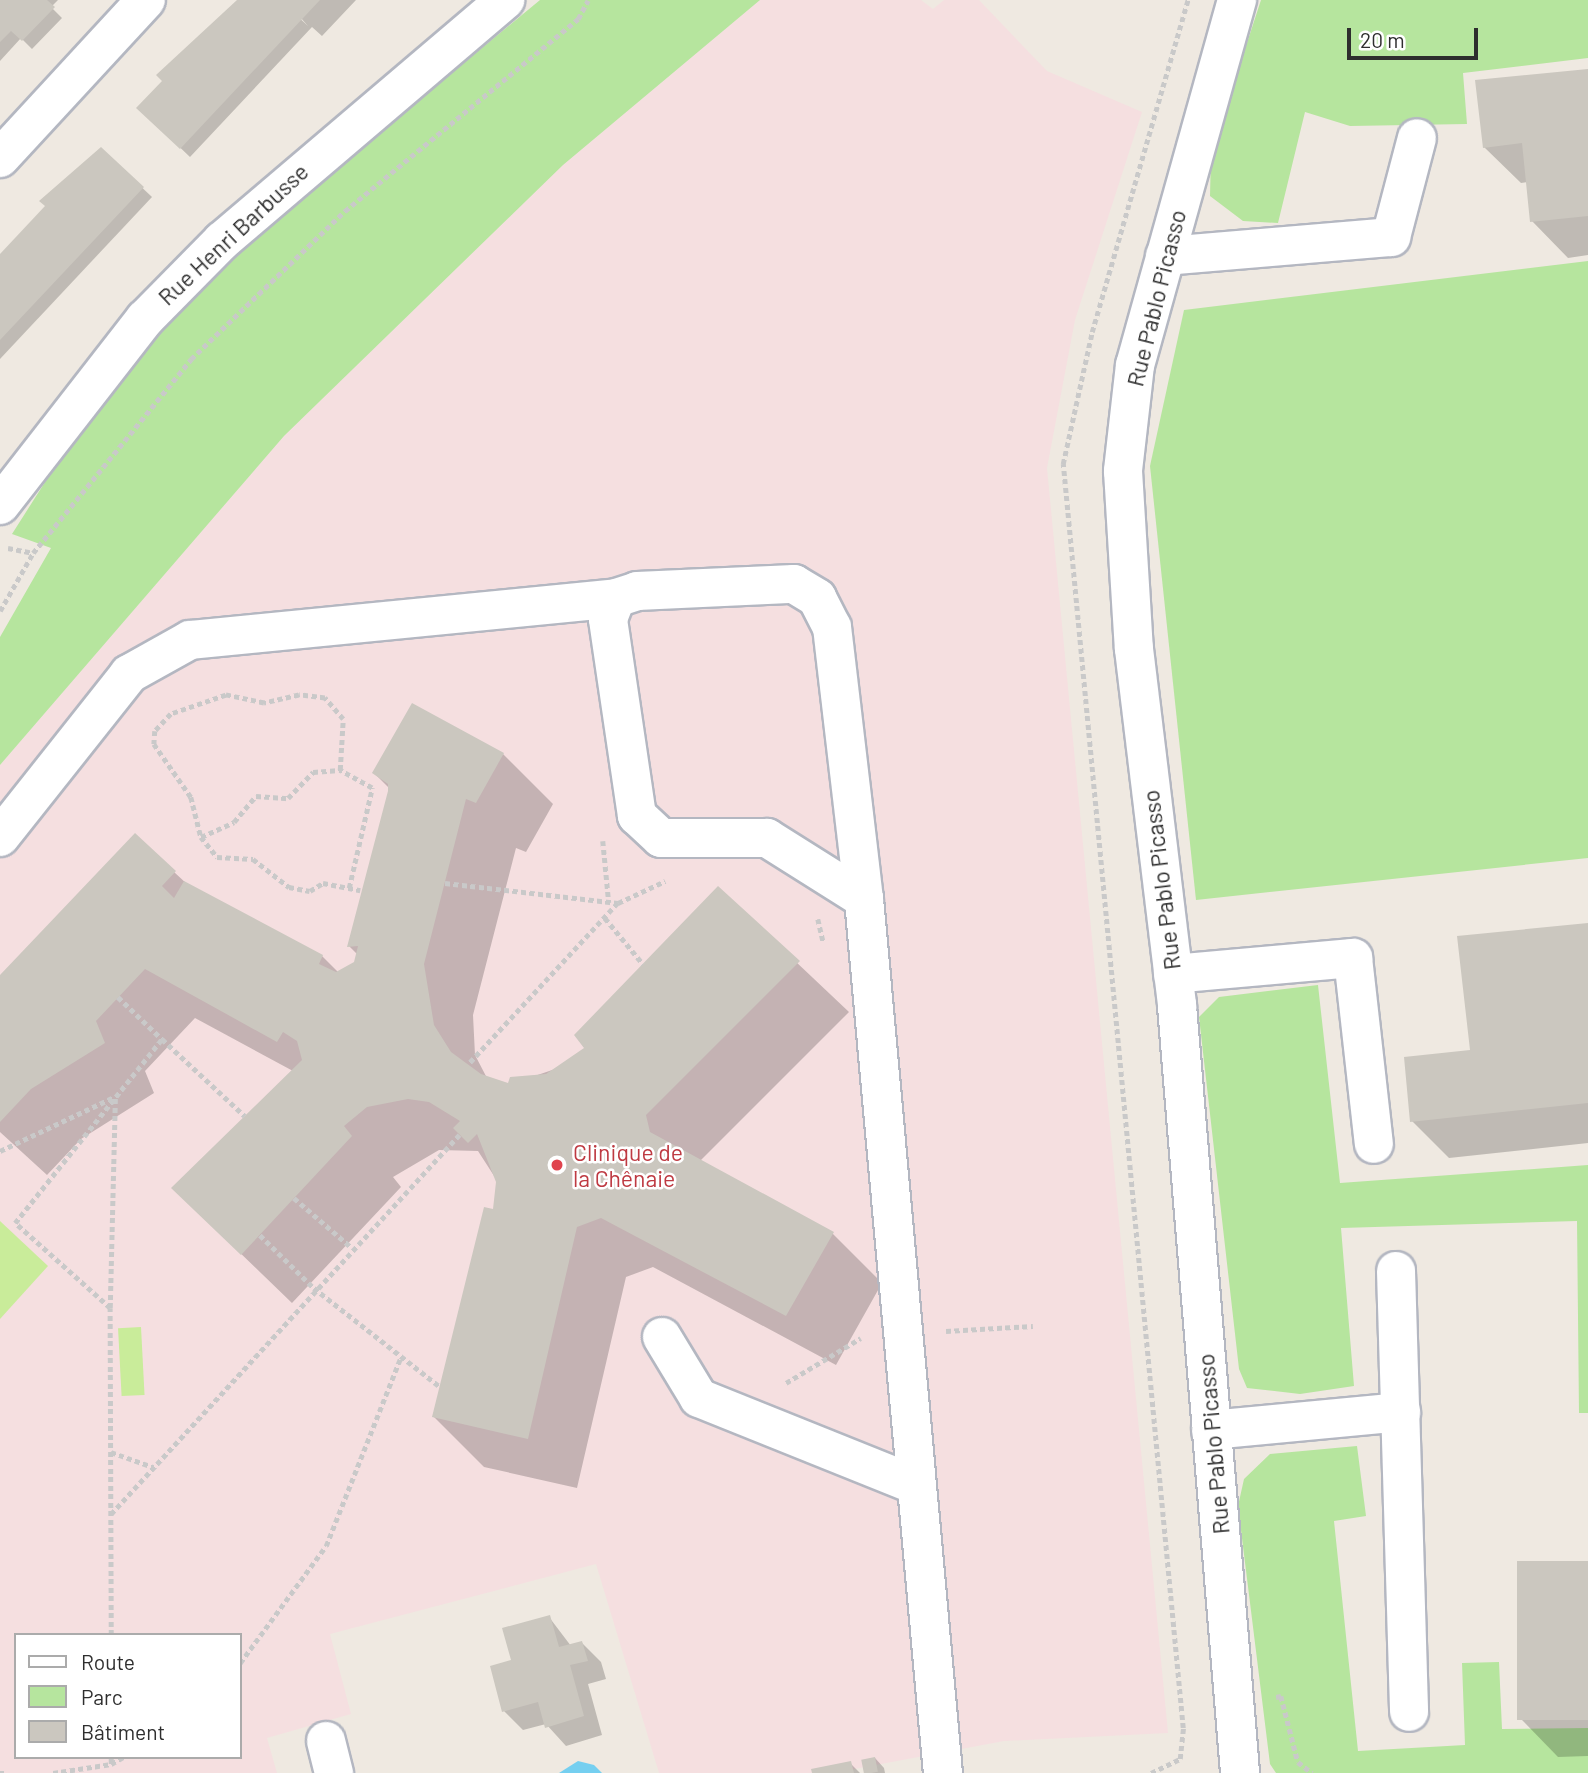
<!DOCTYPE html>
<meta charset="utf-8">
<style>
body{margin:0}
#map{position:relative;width:1588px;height:1773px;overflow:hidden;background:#efe9e1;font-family:Barlow,sans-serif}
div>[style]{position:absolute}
.medical>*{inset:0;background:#f5dfe0}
.green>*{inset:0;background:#b6e59e}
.pitch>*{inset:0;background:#c9ec9a;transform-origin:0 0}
.water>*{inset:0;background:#75cff0}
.shadow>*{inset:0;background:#0003}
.building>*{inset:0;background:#cbc7bf;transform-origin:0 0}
.path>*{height:4.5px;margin-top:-2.25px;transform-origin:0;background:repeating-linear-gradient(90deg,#c9c9c9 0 5px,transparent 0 8.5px)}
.roads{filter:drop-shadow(2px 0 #b4b7c1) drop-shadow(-2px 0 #b4b7c1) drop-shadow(0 2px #b4b7c1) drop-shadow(0 -2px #b4b7c1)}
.minor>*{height:38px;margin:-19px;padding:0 19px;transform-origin:19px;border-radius:19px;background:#fff}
.dots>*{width:19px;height:19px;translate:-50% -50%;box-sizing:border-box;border:4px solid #fff;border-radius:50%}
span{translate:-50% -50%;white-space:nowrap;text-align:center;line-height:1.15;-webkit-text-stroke:5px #fff;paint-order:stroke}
.street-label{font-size:23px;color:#2e2e2e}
.health-label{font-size:23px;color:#be3a42}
.left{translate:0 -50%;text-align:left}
.legend{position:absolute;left:14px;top:1633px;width:228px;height:126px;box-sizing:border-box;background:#fff;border:2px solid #ababab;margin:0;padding:9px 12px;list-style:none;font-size:21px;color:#2e2e2e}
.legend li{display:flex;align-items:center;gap:14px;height:35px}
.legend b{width:35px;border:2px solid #ababab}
.scale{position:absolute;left:1347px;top:28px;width:131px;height:32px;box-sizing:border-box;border:4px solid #2e2e2e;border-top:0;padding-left:9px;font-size:21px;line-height:24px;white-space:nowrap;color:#2e2e2e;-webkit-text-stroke:5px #fff;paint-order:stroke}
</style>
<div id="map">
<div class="medical">
<i style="clip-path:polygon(evenodd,760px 0,921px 0,933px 9px,944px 0,979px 0,1047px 71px,1142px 112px,1075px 320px,1047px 468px,1168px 1733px,1004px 1741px,833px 1773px,659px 1773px,596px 1564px,330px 1634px,351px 1714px,267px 1738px,277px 1773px,0 1773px,0 765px,284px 436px,563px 165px,760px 0,16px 1635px,240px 1635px,240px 1757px,16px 1757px,16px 1635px)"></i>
</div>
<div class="green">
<i style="clip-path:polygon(540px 0,760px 0,563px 165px,284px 436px,0 765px,0 637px,51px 548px,12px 534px,68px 446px,142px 353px,249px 240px)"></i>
<i style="clip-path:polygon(1261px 0,1588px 0,1588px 58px,1463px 73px,1467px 124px,1350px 126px,1305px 112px,1278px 223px,1243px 221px,1210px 196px,1211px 153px)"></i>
<i style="clip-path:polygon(1588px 261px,1588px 858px,1196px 900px,1150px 466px,1184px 310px)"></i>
<i style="clip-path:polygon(1318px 985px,1340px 1183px,1588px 1165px,1588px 1413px,1579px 1413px,1577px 1221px,1341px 1228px,1354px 1386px,1300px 1394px,1247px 1388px,1239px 1369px,1199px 1017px,1219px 997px)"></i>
<i style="clip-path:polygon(1357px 1446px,1366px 1516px,1334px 1521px,1358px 1751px,1465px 1745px,1462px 1663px,1499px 1662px,1502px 1729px,1588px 1728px,1588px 1773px,1276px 1773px,1270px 1764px,1238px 1506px,1244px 1479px,1270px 1454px)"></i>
</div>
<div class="pitch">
<i style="clip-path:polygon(0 1221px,48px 1266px,0 1319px)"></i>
<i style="left:141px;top:1327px;width:68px;height:23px;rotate:87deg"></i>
</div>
<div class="water">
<i style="clip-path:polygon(578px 1761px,594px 1765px,602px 1773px,559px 1773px)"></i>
</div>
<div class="shadow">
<i style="clip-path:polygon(0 0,58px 0,51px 7px,62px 18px,32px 49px,21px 38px,0 61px)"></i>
<i style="clip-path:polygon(239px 0,280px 0,308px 26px,285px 0,356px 0,322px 36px,312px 27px,190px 157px,148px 117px)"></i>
<i style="clip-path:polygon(1588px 70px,1588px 255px,1568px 258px,1532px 221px,1528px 182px,1521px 183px,1484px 147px)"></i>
<i style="clip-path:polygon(101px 149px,152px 197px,0 359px,0 256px)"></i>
<i style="clip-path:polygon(503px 754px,553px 804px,526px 852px,516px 848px,473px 1015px,475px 1055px,488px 1080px,508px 1085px,564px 1066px,587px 1049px,718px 888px,849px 1012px,700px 1161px,832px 1233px,882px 1283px,836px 1365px,653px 1267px,626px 1277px,577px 1488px,484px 1467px,434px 1417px,494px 1211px,498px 1182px,478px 1151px,439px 1150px,393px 1177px,401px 1187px,292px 1303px,173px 1188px,293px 1071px,195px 1018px,145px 1071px,154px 1093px,81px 1139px,47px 1175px,0 1132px,0 978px,135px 836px,187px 884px,322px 956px,339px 973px,356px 964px,358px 955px,349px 946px,390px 789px,374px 773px)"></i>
<i style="clip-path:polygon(1588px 925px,1588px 1143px,1449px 1158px,1412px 1121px)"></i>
<i style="clip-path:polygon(1588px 1562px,1588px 1756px,1558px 1757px,1522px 1720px)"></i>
<i style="clip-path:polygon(549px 1617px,571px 1646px,582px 1643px,601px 1662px,606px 1679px,588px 1684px,602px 1735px,566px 1746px,546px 1724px,523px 1730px,504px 1711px,513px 1661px)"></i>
<i style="clip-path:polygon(875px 1758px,884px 1768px,885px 1773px,865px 1773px,863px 1761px)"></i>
<i style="clip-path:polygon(850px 1763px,860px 1773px,814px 1773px)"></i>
</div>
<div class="building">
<i style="clip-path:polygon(0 0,47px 0,55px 7px,22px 41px,11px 31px,0 42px)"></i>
<i style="clip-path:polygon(237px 0,320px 0,180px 149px,136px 108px,162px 81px,156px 75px)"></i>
<i style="clip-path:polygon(1588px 69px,1588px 216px,1530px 222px,1522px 143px,1483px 148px,1475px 80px)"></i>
<i style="clip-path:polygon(101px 147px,144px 187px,0 340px,0 254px,45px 206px,39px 201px)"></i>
<i style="clip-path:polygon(412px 703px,504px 753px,476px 803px,466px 799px,424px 964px,434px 1025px,451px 1052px,481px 1074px,508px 1083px,510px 1077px,546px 1074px,584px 1048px,574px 1035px,718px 886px,800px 961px,646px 1115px,650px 1132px,834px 1232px,786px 1316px,601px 1218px,577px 1227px,528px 1439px,432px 1417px,484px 1207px,493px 1209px,496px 1182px,477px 1134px,468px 1143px,453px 1128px,460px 1121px,429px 1102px,408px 1099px,367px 1107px,344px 1126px,352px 1136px,241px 1255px,171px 1188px,302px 1060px,297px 1041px,283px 1032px,277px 1042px,145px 969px,96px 1021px,105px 1043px,31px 1089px,0 1122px,0 975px,135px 833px,176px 871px,162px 886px,174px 898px,184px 881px,323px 955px,319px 964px,336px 972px,354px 962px,358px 946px,347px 947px,388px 791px,388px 784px,372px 773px)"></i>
<i style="clip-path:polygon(1588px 923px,1588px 1103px,1410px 1122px,1404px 1057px,1470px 1050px,1457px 936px)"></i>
<i style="left:1588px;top:1561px;width:159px;height:71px;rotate:90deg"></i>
<i style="clip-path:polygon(550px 1615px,559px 1647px,582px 1641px,588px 1661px,570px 1665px,584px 1716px,545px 1728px,538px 1702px,502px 1712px,490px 1666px,511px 1660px,502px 1628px)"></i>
<i style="left:875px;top:1757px;width:15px;height:14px;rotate:79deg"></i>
<i style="clip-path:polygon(851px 1761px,854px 1773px,812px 1773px,811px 1769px)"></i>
</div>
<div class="path">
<i style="left:8px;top:548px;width:25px;rotate:11deg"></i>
<i style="left:0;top:611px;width:67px;rotate:-60.4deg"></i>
<i style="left:33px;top:553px;width:250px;rotate:-50.8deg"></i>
<i style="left:191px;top:359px;width:214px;rotate:-43.9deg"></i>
<i style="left:345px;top:211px;width:302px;rotate:-39.5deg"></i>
<i style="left:578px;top:19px;width:21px;rotate:-62deg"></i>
<i style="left:201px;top:837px;width:36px;rotate:-24deg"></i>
<i style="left:234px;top:822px;width:34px;rotate:-50deg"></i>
<i style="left:256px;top:796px;width:32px;rotate:4deg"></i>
<i style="left:288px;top:798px;width:36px;rotate:-46deg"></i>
<i style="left:313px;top:772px;width:27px;rotate:-4deg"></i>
<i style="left:603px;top:841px;width:62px;rotate:84.5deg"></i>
<i style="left:445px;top:883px;width:174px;rotate:6.6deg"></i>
<i style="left:618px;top:903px;width:219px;rotate:132.8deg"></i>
<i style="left:349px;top:888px;width:103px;rotate:-77deg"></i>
<i style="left:372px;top:788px;width:37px;rotate:-151deg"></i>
<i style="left:340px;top:770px;width:51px;rotate:-86.6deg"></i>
<i style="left:343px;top:719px;width:28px;rotate:-131deg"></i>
<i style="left:325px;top:698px;width:26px;rotate:-173deg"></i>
<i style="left:299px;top:695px;width:36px;rotate:167deg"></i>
<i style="left:264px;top:703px;width:39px;rotate:-168deg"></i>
<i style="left:226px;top:695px;width:58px;rotate:160.9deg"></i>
<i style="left:171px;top:714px;width:23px;rotate:133deg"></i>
<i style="left:155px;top:731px;width:13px;rotate:94deg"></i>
<i style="left:154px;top:744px;width:65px;rotate:55.1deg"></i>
<i style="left:191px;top:797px;width:41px;rotate:76deg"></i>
<i style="left:201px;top:837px;width:26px;rotate:51deg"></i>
<i style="left:217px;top:857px;width:36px;rotate:3deg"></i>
<i style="left:253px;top:859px;width:46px;rotate:37.9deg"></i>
<i style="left:289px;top:887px;width:21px;rotate:11deg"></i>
<i style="left:310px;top:891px;width:15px;rotate:-32deg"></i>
<i style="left:323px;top:883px;width:38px;rotate:11deg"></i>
<i style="left:618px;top:903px;width:52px;rotate:-25.1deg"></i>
<i style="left:605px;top:918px;width:60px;rotate:50.4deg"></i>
<i style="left:818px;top:919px;width:23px;rotate:77deg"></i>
<i style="left:118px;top:997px;width:61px;rotate:43.7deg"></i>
<i style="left:0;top:1151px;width:126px;rotate:-25.3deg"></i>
<i style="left:294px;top:1198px;width:75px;rotate:40.7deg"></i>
<i style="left:260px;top:1235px;width:76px;rotate:44.5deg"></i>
<i style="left:314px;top:1288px;width:159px;rotate:38.1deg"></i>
<i style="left:110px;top:1308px;width:210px;rotate:-88.6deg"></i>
<i style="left:946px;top:1331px;width:87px;rotate:-3.3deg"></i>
<i style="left:786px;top:1383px;width:87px;rotate:-31deg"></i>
<i style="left:111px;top:1452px;width:45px;rotate:19.7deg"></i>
<i style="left:111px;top:1514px;width:515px;rotate:-47.44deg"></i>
<i style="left:111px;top:1635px;width:327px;rotate:-90.2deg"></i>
<i style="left:110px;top:1308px;width:127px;rotate:-138.2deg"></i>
<i style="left:15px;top:1223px;width:236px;rotate:-51.4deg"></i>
<i style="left:162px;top:1039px;width:113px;rotate:42.9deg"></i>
<i style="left:240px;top:1663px;width:145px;rotate:-53.7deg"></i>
<i style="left:326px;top:1546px;width:203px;rotate:-68.4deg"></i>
<i style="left:1276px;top:1697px;width:5px;rotate:-11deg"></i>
<i style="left:1281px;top:1696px;width:68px;rotate:75.6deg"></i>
<i style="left:1298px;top:1762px;width:18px;rotate:38deg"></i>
<i style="left:111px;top:1764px;width:14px;rotate:-30deg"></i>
<i style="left:0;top:1773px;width:4px"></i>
<i style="left:53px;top:1773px;width:59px;rotate:-8.8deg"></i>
<i style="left:111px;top:1764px;width:7px;rotate:-90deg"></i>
<i style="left:1151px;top:1773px;width:32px;rotate:-26deg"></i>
<i style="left:1180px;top:1759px;width:31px;rotate:-84deg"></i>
<i style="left:1183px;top:1728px;width:1270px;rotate:-95.42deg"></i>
<i style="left:1063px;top:464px;width:135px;rotate:-77.6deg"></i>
<i style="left:1092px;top:332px;width:346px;rotate:-73.9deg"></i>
</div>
<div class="roads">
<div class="minor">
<i style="left:1237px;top:0;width:379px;rotate:105.6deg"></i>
<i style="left:1135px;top:365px;width:107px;rotate:96.5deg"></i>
<i style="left:1123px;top:471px;width:178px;rotate:86.5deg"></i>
<i style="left:1134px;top:649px;width:360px;rotate:83.1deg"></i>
<i style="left:1177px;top:1006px;width:770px;rotate:85.3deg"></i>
<i style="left:0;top:158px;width:215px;rotate:-47.3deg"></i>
<i style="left:1165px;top:256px;width:227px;rotate:-4.8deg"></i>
<i style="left:1391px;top:237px;width:102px;rotate:-75.3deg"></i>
<i style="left:0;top:505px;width:236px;rotate:-52.1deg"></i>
<i style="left:145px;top:319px;width:110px;rotate:-45.4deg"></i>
<i style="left:222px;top:241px;width:372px;rotate:-40.4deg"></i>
<i style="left:0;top:837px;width:208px;rotate:-51.6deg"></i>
<i style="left:129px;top:674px;width:70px;rotate:-29.1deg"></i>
<i style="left:190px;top:640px;width:428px;rotate:-5.6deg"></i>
<i style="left:864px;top:899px;width:115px;rotate:-147.8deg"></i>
<i style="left:767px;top:838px;width:106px;rotate:180deg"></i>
<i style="left:661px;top:838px;width:33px;rotate:-137deg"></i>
<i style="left:637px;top:816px;width:199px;rotate:-98.4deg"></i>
<i style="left:608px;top:619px;width:22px;rotate:-69deg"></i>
<i style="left:616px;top:598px;width:22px;rotate:-18deg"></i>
<i style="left:637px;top:591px;width:157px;rotate:-2.6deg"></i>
<i style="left:794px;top:584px;width:27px;rotate:31deg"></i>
<i style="left:817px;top:598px;width:33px;rotate:63deg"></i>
<i style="left:832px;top:627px;width:274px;rotate:83.3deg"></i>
<i style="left:864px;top:899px;width:878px;rotate:84.84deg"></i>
<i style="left:1173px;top:974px;width:181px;rotate:-5.1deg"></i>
<i style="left:1353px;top:958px;width:187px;rotate:83.6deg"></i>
<i style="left:1396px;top:1271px;width:441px;rotate:88.3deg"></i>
<i style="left:662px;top:1337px;width:71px;rotate:58.8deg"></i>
<i style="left:699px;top:1398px;width:233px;rotate:21.9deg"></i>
<i style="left:1211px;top:1430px;width:191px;rotate:-5.4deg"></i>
<i style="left:326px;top:1741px;width:33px;rotate:76deg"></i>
</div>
</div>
<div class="dots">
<i style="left:557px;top:1165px;background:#e0444e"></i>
</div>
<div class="street-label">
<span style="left:233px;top:234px;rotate:-43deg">Rue Henri Barbusse</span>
<span style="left:1156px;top:298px;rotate:-76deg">Rue Pablo Picasso</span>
<span style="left:1161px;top:880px;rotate:-97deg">Rue Pablo Picasso</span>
<span style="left:1213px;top:1444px;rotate:-95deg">Rue Pablo Picasso</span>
</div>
<div class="health-label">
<span class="left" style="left:573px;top:1165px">Clinique de<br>la Chênaie</span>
</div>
<ul class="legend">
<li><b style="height:9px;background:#fff"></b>Route</li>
<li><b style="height:19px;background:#b6e59e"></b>Parc</li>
<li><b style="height:19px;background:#cbc7bf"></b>Bâtiment</li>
</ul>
<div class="scale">20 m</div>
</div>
